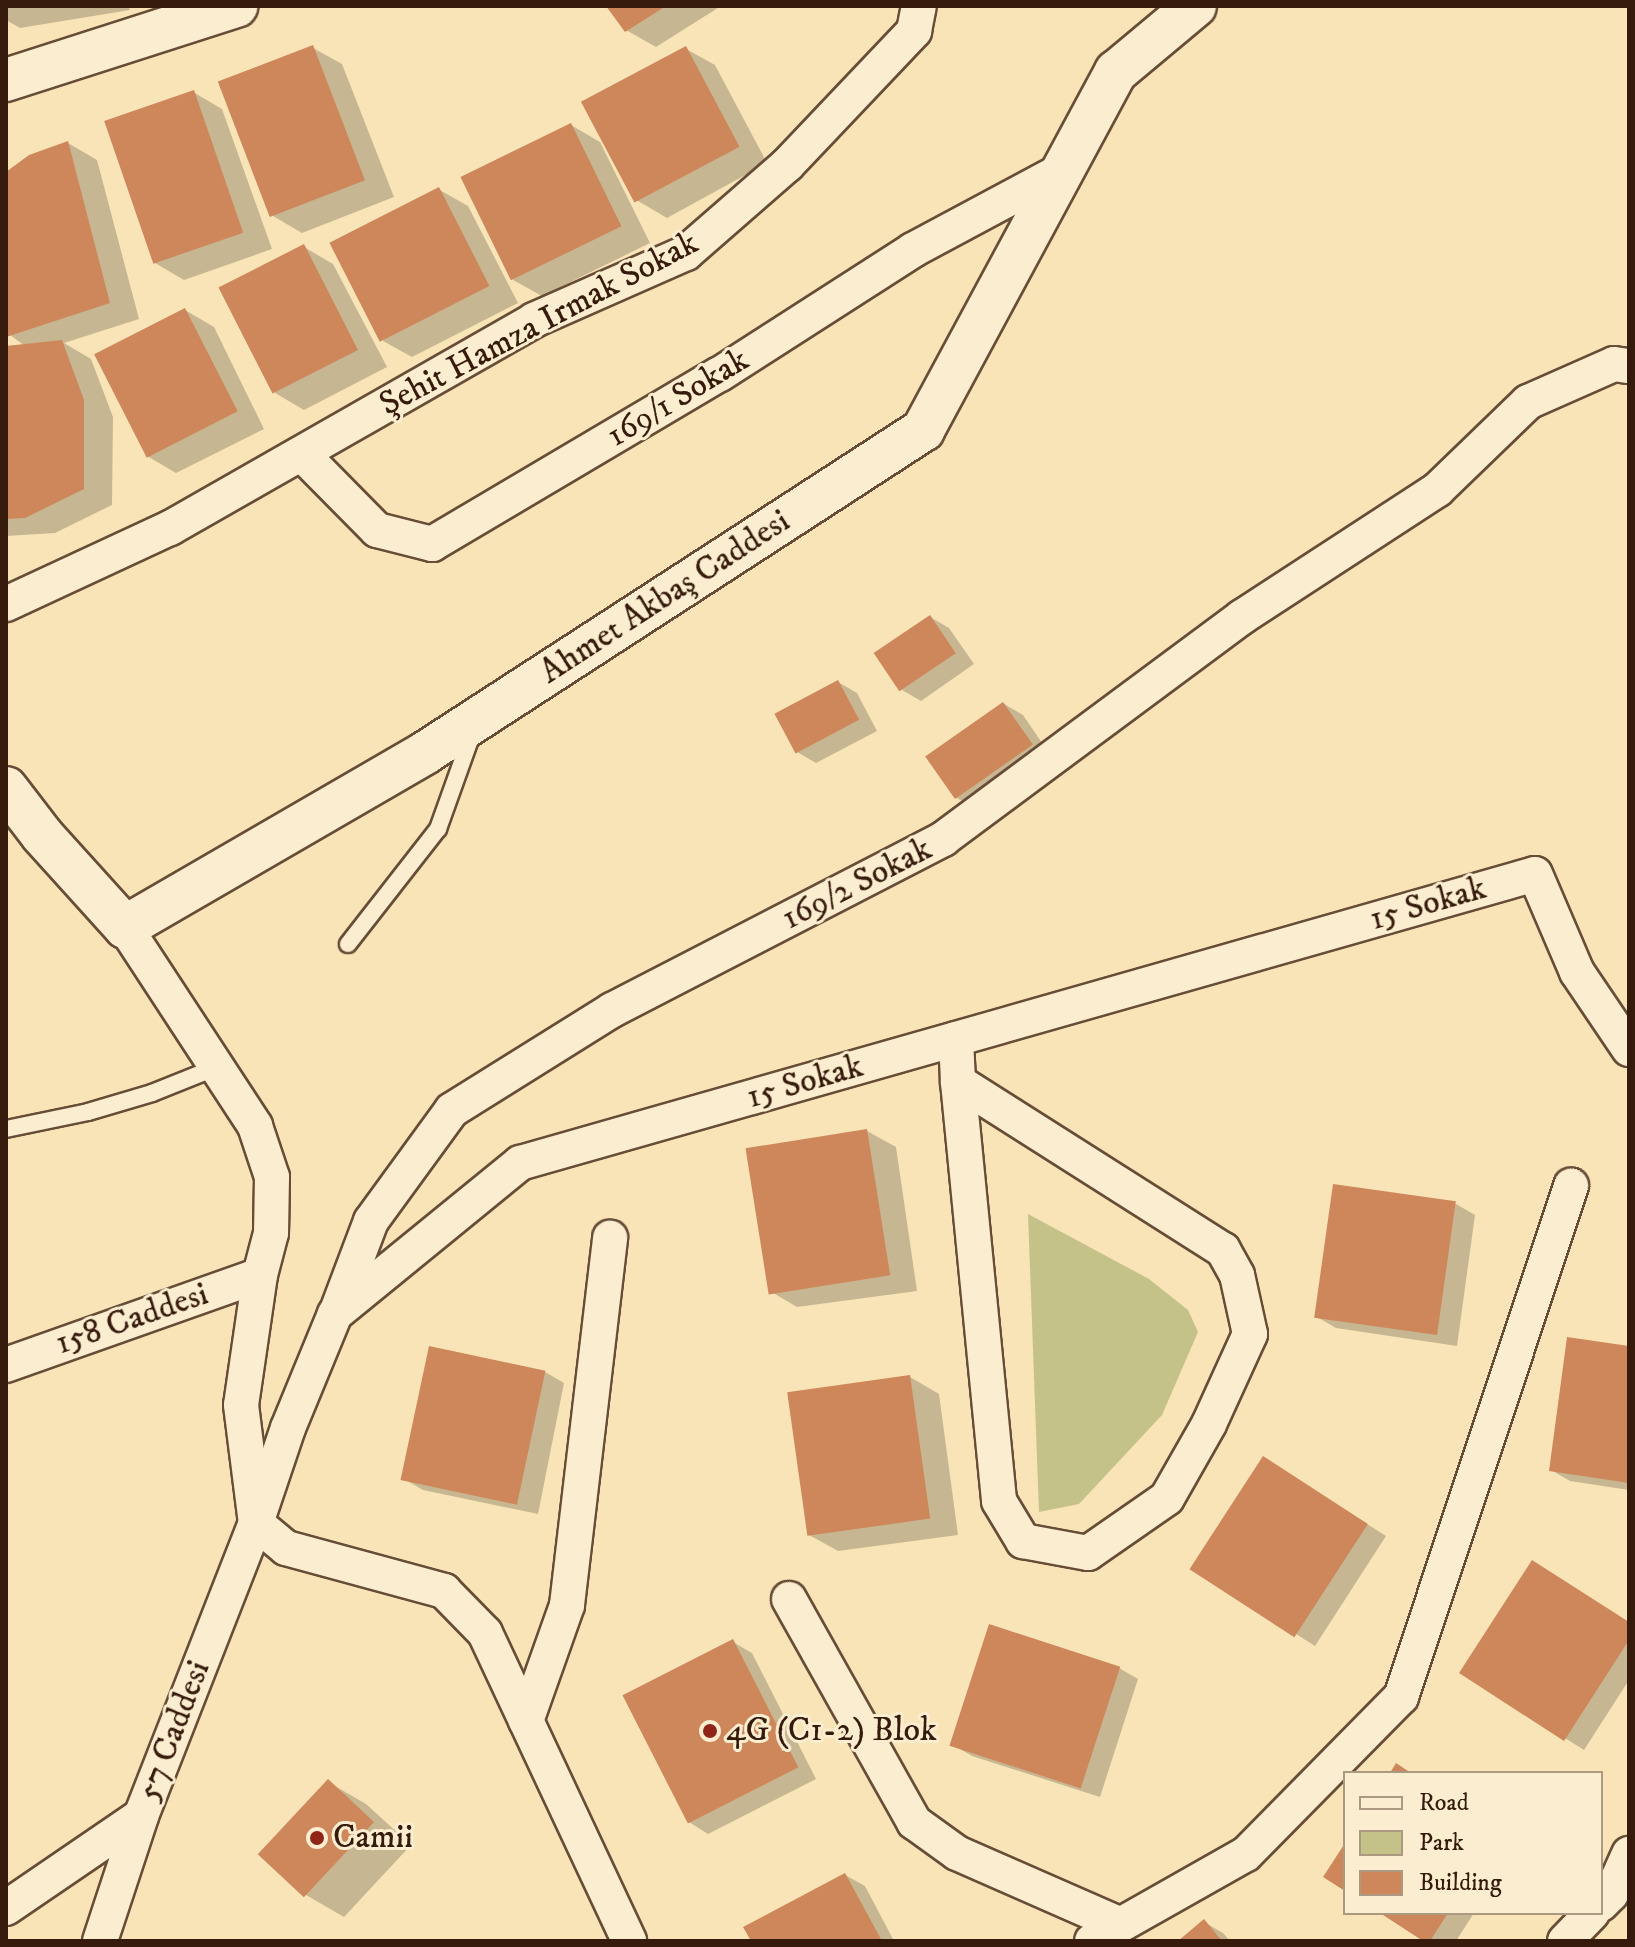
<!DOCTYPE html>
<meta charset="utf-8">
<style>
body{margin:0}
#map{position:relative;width:1635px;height:1947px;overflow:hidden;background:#f9e4b7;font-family:"IM FELL DW Pica",serif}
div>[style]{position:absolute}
.green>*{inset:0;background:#c4c289}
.shadow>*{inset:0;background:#0003}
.building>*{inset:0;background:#cd875b;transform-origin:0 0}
.roads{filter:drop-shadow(2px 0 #674d37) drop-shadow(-2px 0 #674d37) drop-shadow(0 2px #674d37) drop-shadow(0 -2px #674d37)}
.service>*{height:16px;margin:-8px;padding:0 8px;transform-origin:8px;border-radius:8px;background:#fbedd0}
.minor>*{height:34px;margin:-17px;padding:0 17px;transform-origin:17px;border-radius:17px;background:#fbedd0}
.tertiary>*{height:42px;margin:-21px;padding:0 21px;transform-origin:21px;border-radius:21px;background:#fbedd0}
.dots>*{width:22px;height:22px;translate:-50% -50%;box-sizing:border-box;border:4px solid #fbedd0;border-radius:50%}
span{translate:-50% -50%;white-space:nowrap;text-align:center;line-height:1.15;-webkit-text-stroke:6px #fbedd0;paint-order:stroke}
.street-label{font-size:34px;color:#361b0c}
.poi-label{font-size:34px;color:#361b0c}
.left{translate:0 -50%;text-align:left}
.frame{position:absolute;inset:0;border:8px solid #361b0c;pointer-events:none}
.legend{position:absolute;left:1343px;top:1771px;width:260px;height:144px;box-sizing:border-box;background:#fbedd0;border:2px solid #ac9982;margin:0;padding:10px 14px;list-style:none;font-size:24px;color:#361b0c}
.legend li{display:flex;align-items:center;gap:16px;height:40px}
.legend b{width:40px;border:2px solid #ac9982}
</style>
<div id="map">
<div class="green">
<i style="clip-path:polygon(1028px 1214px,1149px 1279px,1188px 1310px,1198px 1332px,1162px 1415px,1079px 1504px,1039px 1512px)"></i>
</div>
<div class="shadow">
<i style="clip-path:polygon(6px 6px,128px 6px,130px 10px,20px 28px,6px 20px)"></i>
<i style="clip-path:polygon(608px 6px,721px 6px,656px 47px,626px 30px)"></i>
<i style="clip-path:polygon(313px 48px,342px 64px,394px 197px,302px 233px,273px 216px)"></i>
<i style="clip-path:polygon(686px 49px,715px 65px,767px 163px,667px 218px,638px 201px,585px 104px)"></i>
<i style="clip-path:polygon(193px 92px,222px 109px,272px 249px,184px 280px,155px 263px)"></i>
<i style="clip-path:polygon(571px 125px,600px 142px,650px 243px,542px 296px,513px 280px)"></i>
<i style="clip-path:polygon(68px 143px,97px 160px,139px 319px,64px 343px,91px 359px,113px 417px,112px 505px,55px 533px,6px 536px,6px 348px,25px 346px,6px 332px,6px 175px)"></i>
<i style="clip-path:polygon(438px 189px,468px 206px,518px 303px,412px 357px,383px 341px)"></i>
<i style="clip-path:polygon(304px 247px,333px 264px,387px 367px,304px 410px,275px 393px)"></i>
<i style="clip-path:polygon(185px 310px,214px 327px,264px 429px,176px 473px,147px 456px)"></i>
<i style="clip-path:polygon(930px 617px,949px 628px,974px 664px,921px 701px,902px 690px)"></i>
<i style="clip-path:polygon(838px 682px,857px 693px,877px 731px,816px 763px,797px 752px)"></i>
<i style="clip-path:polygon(1004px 704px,1023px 715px,1051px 756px,976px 809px,957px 798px)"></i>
<i style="clip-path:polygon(867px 1131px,896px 1147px,917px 1291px,797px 1307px,768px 1290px)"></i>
<i style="clip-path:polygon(1335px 1186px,1456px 1204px,1475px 1215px,1457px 1346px,1336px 1328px,1317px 1317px)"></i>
<i style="clip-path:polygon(1629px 1348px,1629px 1490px,1570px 1481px,1551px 1470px)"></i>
<i style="clip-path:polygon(545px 1372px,564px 1383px,538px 1514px,423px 1490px,404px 1479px)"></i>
<i style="clip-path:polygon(910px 1377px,939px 1394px,958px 1535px,838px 1551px,809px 1535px)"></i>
<i style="clip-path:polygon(1282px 1470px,1386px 1536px,1315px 1646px,1193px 1569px)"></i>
<i style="clip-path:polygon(1629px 1623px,1629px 1680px,1584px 1750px,1462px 1673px)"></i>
<i style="clip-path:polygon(733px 1642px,752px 1653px,816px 1779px,708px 1834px,689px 1822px)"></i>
<i style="clip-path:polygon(1119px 1668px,1138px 1679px,1100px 1797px,972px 1756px,953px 1745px)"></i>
<i style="clip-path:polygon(328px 1782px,366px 1804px,411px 1845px,344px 1917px,306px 1895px)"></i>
<i style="clip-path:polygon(845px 1875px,865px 1886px,894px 1941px,753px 1941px)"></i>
<i style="clip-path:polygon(1383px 1913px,1474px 1913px,1456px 1941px,1427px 1941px)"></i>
<i style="clip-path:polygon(1204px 1922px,1223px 1933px,1230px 1941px,1181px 1941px)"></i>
</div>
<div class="building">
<i style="clip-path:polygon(606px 6px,666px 6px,625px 32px)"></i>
<i style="left:313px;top:45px;width:145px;height:102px;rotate:69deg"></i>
<i style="left:686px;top:46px;width:114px;height:119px;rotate:62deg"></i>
<i style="left:194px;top:90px;width:151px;height:95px;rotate:71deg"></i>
<i style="left:571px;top:123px;width:115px;height:123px;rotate:64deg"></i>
<i style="clip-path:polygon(68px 141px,110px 303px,6px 337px,6px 172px,29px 155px)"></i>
<i style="left:439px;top:187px;width:111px;height:123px;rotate:63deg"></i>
<i style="left:304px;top:244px;width:119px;height:96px;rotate:63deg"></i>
<i style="left:185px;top:308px;width:116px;height:102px;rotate:63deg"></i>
<i style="clip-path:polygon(62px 340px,84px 400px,84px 489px,25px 518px,6px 519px,6px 346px)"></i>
<i style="left:930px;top:615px;width:46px;height:68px;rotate:56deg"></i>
<i style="left:838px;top:680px;width:45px;height:72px;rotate:62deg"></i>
<i style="left:1003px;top:702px;width:52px;height:95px;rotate:55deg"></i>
<i style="left:867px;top:1129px;width:148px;height:123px;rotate:81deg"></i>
<i style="left:1333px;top:1184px;width:124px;height:135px;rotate:8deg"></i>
<i style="clip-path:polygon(1567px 1337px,1629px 1346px,1629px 1483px,1549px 1471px)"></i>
<i style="left:429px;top:1346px;width:119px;height:137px;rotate:12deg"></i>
<i style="left:910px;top:1375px;width:145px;height:124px;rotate:82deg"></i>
<i style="left:1263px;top:1456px;width:125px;height:135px;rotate:33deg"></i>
<i style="clip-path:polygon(1532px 1560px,1629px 1622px,1629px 1640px,1564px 1741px,1459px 1673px)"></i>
<i style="left:989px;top:1624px;width:138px;height:128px;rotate:18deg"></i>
<i style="left:733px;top:1639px;width:144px;height:124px;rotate:63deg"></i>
<i style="clip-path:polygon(1396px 1763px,1411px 1773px,1390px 1773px)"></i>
<i style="left:328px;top:1779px;width:63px;height:103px;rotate:43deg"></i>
<i style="clip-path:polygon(1345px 1843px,1345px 1891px,1323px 1877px)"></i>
<i style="clip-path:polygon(845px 1873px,882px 1941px,751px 1941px,743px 1927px)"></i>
<i style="clip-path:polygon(1380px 1913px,1448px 1913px,1430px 1941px,1423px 1941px)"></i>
<i style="clip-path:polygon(1204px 1919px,1222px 1941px,1178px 1941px)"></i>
</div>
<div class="roads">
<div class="service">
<i style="left:348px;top:944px;width:146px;rotate:-52deg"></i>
<i style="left:438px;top:829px;width:104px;rotate:-70.3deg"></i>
<i style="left:6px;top:1129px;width:84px;rotate:-11.7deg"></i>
<i style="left:88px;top:1112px;width:67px;rotate:-16.5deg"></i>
<i style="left:152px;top:1093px;width:70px;rotate:-21.8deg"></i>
</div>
<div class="minor">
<i style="left:302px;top:454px;width:107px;rotate:45.4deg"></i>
<i style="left:377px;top:530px;width:57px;rotate:14.3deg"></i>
<i style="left:432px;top:544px;width:334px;rotate:-30.6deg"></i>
<i style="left:720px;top:374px;width:229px;rotate:-32.7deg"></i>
<i style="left:913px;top:250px;width:171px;rotate:-28.2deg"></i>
<i style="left:6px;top:604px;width:181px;rotate:-24.9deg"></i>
<i style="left:170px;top:528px;width:419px;rotate:-29.7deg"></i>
<i style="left:534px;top:320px;width:166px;rotate:-23.8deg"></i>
<i style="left:686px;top:253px;width:134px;rotate:-41.1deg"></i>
<i style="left:787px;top:165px;width:185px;rotate:-46.5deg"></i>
<i style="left:914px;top:31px;width:25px;rotate:-79deg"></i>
<i style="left:125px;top:927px;width:238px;rotate:56.8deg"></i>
<i style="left:255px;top:1126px;width:54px;rotate:71.6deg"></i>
<i style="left:272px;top:1177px;width:56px;rotate:91deg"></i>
<i style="left:271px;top:1233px;width:43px;rotate:104.7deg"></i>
<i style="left:260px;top:1275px;width:131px;rotate:98.3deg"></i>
<i style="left:241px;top:1405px;width:119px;rotate:82.8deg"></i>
<i style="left:256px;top:1523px;width:39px;rotate:40deg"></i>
<i style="left:286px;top:1548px;width:164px;rotate:15.2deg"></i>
<i style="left:444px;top:1591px;width:59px;rotate:45.7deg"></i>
<i style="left:485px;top:1633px;width:340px;rotate:64.9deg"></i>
<i style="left:956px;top:1039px;width:43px;rotate:87.3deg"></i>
<i style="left:958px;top:1082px;width:421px;rotate:84.4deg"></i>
<i style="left:999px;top:1501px;width:47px;rotate:59deg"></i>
<i style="left:1023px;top:1541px;width:66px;rotate:10.5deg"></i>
<i style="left:1088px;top:1553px;width:96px;rotate:-34.8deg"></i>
<i style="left:1167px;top:1498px;width:85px;rotate:-60.4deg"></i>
<i style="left:1209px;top:1424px;width:99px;rotate:-65.5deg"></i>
<i style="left:1250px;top:1334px;width:60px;rotate:-102.4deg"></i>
<i style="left:1237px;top:1275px;width:29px;rotate:-119deg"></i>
<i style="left:1223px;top:1250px;width:314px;rotate:-147.6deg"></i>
<i style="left:337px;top:1311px;width:96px;rotate:-69.3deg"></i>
<i style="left:371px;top:1221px;width:137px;rotate:-53.9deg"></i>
<i style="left:452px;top:1110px;width:189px;rotate:-32deg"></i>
<i style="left:612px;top:1010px;width:373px;rotate:-27.3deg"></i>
<i style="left:943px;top:839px;width:372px;rotate:-36.6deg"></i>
<i style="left:1242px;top:617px;width:233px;rotate:-33.1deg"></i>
<i style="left:1437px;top:490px;width:127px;rotate:-44deg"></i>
<i style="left:1528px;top:402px;width:94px;rotate:-23.8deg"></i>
<i style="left:1614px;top:364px;width:15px;rotate:8deg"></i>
<i style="left:6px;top:1365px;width:269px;rotate:-19.5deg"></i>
<i style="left:789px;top:1599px;width:256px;rotate:60.7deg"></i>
<i style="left:914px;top:1822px;width:53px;rotate:35.8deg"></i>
<i style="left:957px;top:1853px;width:177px;rotate:23.7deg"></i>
<i style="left:526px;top:1721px;width:123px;rotate:-70.5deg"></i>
<i style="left:567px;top:1605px;width:370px;rotate:-83.3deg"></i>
<i style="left:1601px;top:1904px;width:14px;rotate:-45deg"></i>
<i style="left:1611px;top:1894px;width:44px;rotate:-65.8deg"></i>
<i style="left:6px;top:1908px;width:163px;rotate:-34.3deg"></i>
<i style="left:100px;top:1941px;width:132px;rotate:-71.8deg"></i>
<i style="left:141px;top:1816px;width:315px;rotate:-68.6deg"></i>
<i style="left:256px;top:1523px;width:100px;rotate:-71.4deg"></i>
<i style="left:288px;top:1428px;width:123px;rotate:-67.6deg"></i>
<i style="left:335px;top:1314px;width:239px;rotate:-39.2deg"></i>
<i style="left:520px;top:1163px;width:1055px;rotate:-15.89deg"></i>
<i style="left:1535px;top:874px;width:107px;rotate:66.8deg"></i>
<i style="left:1577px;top:972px;width:93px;rotate:56deg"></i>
<i style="left:1092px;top:1941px;width:177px;rotate:-29.5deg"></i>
<i style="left:1246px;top:1854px;width:221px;rotate:-45.4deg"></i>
<i style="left:1401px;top:1697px;width:539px;rotate:-71.6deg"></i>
<i style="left:1565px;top:1941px;width:39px;rotate:-46deg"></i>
</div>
<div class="tertiary">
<i style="left:6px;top:80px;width:242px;rotate:-17.8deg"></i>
<i style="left:6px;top:788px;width:59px;rotate:52.5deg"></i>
<i style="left:42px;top:835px;width:124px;rotate:47.9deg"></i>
<i style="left:125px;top:927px;width:347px;rotate:-30.1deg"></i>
<i style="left:425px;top:753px;width:594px;rotate:-32.97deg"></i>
<i style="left:923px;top:430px;width:407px;rotate:-61.7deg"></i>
<i style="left:1116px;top:72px;width:103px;rotate:-39.9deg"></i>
</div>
</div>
<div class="dots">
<i style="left:710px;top:1731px;background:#8f2418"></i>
<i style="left:317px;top:1838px;background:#8f2418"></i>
</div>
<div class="street-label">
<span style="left:539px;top:324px;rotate:-28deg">Şehit Hamza Irmak Sokak</span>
<span style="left:678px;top:398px;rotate:-31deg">169/1 Sokak</span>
<span style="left:665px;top:597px;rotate:-33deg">Ahmet Akbaş Caddesi</span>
<span style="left:857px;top:884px;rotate:-27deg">169/2 Sokak</span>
<span style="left:1428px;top:904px;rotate:-16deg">15 Sokak</span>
<span style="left:805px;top:1082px;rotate:-16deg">15 Sokak</span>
<span style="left:132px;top:1319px;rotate:-19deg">158 Caddesi</span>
<span style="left:174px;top:1731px;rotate:-69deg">57 Caddesi</span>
</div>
<div class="poi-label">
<span class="left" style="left:726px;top:1731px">4G (C1-2) Blok</span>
<span class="left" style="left:333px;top:1838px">Camii</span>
</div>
<div class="frame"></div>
<ul class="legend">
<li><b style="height:10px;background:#fbedd0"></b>Road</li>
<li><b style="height:22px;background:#c4c289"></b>Park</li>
<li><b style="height:22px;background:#cd875b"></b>Building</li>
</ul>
</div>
